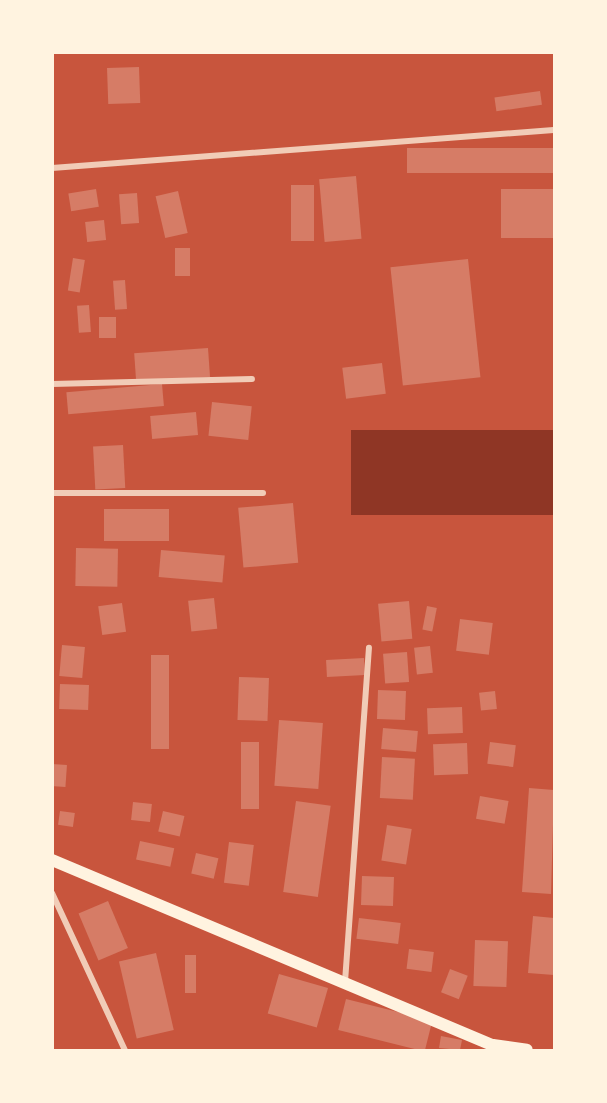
<!DOCTYPE html>
<style>
body{margin:0}
#map{position:relative;width:607px;height:1103px;overflow:hidden;background:#c8553d;font-family:"Roboto Condensed",sans-serif}
div>[style]{position:absolute}
.water>*{inset:0;background:#8f3625;transform-origin:0 0}
.building>*{inset:0;background:#d67c66;transform-origin:0 0}
.minor>*{height:6px;margin:-3px;padding:0 3px;transform-origin:3px;border-radius:3px;background:#f1ccb7}
.secondary>*{height:12px;margin:-6px;padding:0 6px;transform-origin:6px;border-radius:6px;background:#fff3e0}
span{translate:-50% -50%;white-space:nowrap;text-align:center;line-height:1.15;-webkit-text-stroke:4.5px #fff3e0;paint-order:stroke}
.frame{position:absolute;inset:0;border:54px solid #fff3e0;pointer-events:none}
</style>
<div id="map">
<div class="water">
<i style="left:554px;top:430px;width:85px;height:203px;rotate:90deg"></i>
</div>
<div class="building">
<i style="left:139px;top:67px;width:36px;height:32px;rotate:88deg"></i>
<i style="left:540px;top:91px;width:14px;height:46px;rotate:82deg"></i>
<i style="left:554px;top:148px;width:25px;height:147px;rotate:90deg"></i>
<i style="left:356px;top:176px;width:63px;height:37px;rotate:85deg"></i>
<i style="left:291px;top:185px;width:23px;height:56px"></i>
<i style="left:96px;top:189px;width:18px;height:28px;rotate:81deg"></i>
<i style="left:554px;top:189px;width:49px;height:53px;rotate:90deg"></i>
<i style="left:178px;top:191px;width:43px;height:23px;rotate:77deg"></i>
<i style="left:137px;top:193px;width:30px;height:18px;rotate:86deg"></i>
<i style="left:104px;top:220px;width:20px;height:19px;rotate:84deg"></i>
<i style="left:175px;top:248px;width:15px;height:28px"></i>
<i style="left:73px;top:258px;width:12px;height:33px;rotate:9deg"></i>
<i style="left:468px;top:259px;width:119px;height:78px;rotate:84deg"></i>
<i style="left:125px;top:280px;width:29px;height:12px;rotate:86deg"></i>
<i style="left:89px;top:305px;width:27px;height:12px;rotate:86deg"></i>
<i style="left:99px;top:317px;width:17px;height:21px"></i>
<i style="left:208px;top:348px;width:29px;height:74px;rotate:86deg"></i>
<i style="left:382px;top:363px;width:31px;height:40px;rotate:83deg"></i>
<i style="left:162px;top:384px;width:22px;height:96px;rotate:85deg"></i>
<i style="left:212px;top:402px;width:40px;height:34px;rotate:6deg"></i>
<i style="left:196px;top:412px;width:23px;height:46px;rotate:85deg"></i>
<i style="left:123px;top:445px;width:43px;height:30px;rotate:87deg"></i>
<i style="left:293px;top:503px;width:60px;height:55px;rotate:85deg"></i>
<i style="left:104px;top:509px;width:65px;height:32px"></i>
<i style="left:76px;top:548px;width:42px;height:38px;rotate:1deg"></i>
<i style="left:161px;top:550px;width:64px;height:27px;rotate:5deg"></i>
<i style="left:214px;top:598px;width:31px;height:26px;rotate:84deg"></i>
<i style="left:409px;top:601px;width:38px;height:31px;rotate:85deg"></i>
<i style="left:122px;top:603px;width:29px;height:24px;rotate:82deg"></i>
<i style="left:427px;top:606px;width:10px;height:24px;rotate:11deg"></i>
<i style="left:460px;top:619px;width:33px;height:32px;rotate:7deg"></i>
<i style="left:62px;top:645px;width:23px;height:31px;rotate:5deg"></i>
<i style="left:430px;top:646px;width:27px;height:16px;rotate:84deg"></i>
<i style="left:407px;top:652px;width:30px;height:24px;rotate:86deg"></i>
<i style="left:151px;top:655px;width:18px;height:94px"></i>
<i style="left:364px;top:658px;width:17px;height:38px;rotate:87deg"></i>
<i style="left:239px;top:677px;width:30px;height:43px;rotate:2deg"></i>
<i style="left:60px;top:684px;width:29px;height:25px;rotate:2deg"></i>
<i style="left:378px;top:690px;width:28px;height:29px;rotate:2deg"></i>
<i style="left:495px;top:691px;width:18px;height:16px;rotate:84deg"></i>
<i style="left:462px;top:707px;width:26px;height:35px;rotate:88deg"></i>
<i style="left:279px;top:720px;width:44px;height:66px;rotate:4deg"></i>
<i style="left:383px;top:728px;width:35px;height:21px;rotate:5deg"></i>
<i style="left:241px;top:742px;width:18px;height:67px"></i>
<i style="left:490px;top:742px;width:26px;height:22px;rotate:7deg"></i>
<i style="left:467px;top:743px;width:31px;height:34px;rotate:88deg"></i>
<i style="left:382px;top:757px;width:33px;height:41px;rotate:3deg"></i>
<i style="left:52px;top:764px;width:15px;height:22px;rotate:4deg"></i>
<i style="clip-path:polygon(529px 788px,554px 790px,551px 894px,522px 892px)"></i>
<i style="left:480px;top:796px;width:29px;height:23px;rotate:10deg"></i>
<i style="left:296px;top:801px;width:35px;height:92px;rotate:8deg"></i>
<i style="left:133px;top:802px;width:19px;height:18px;rotate:6deg"></i>
<i style="left:60px;top:811px;width:15px;height:14px;rotate:8deg"></i>
<i style="left:163px;top:811px;width:22px;height:21px;rotate:13deg"></i>
<i style="left:387px;top:825px;width:25px;height:36px;rotate:9deg"></i>
<i style="left:140px;top:841px;width:35px;height:19px;rotate:12deg"></i>
<i style="left:229px;top:842px;width:25px;height:41px;rotate:7deg"></i>
<i style="left:196px;top:853px;width:23px;height:21px;rotate:13deg"></i>
<i style="left:362px;top:876px;width:32px;height:29px;rotate:2deg"></i>
<i style="left:108px;top:901px;width:51px;height:32px;rotate:67deg"></i>
<i style="clip-path:polygon(533px 916px,554px 918px,554px 975px,528px 973px)"></i>
<i style="left:359px;top:918px;width:42px;height:21px;rotate:7deg"></i>
<i style="left:475px;top:940px;width:33px;height:46px;rotate:2deg"></i>
<i style="left:409px;top:949px;width:25px;height:20px;rotate:7deg"></i>
<i style="left:156px;top:953px;width:79px;height:38px;rotate:77deg"></i>
<i style="left:185px;top:955px;width:11px;height:38px"></i>
<i style="left:450px;top:969px;width:19px;height:25px;rotate:21deg"></i>
<i style="left:279px;top:974px;width:51px;height:41px;rotate:16deg"></i>
<i style="left:346px;top:999px;width:89px;height:32px;rotate:14deg"></i>
<i style="clip-path:polygon(441px 1036px,462px 1040px,460px 1050px,439px 1048px)"></i>
</div>
<div class="minor">
<i style="left:52px;top:168px;width:503px;rotate:-4.33deg"></i>
<i style="left:52px;top:384px;width:200px;rotate:-1.4deg"></i>
<i style="left:52px;top:493px;width:211px"></i>
<i style="left:52px;top:893px;width:173px;rotate:65.1deg"></i>
<i style="left:345px;top:982px;width:335px;rotate:-85.9deg"></i>
</div>
<div class="secondary">
<i style="left:52px;top:860px;width:478px;rotate:22.8deg"></i>
<i style="left:493px;top:1045px;width:34px;rotate:8deg"></i>
</div>
<div class="frame"></div>
</div>
